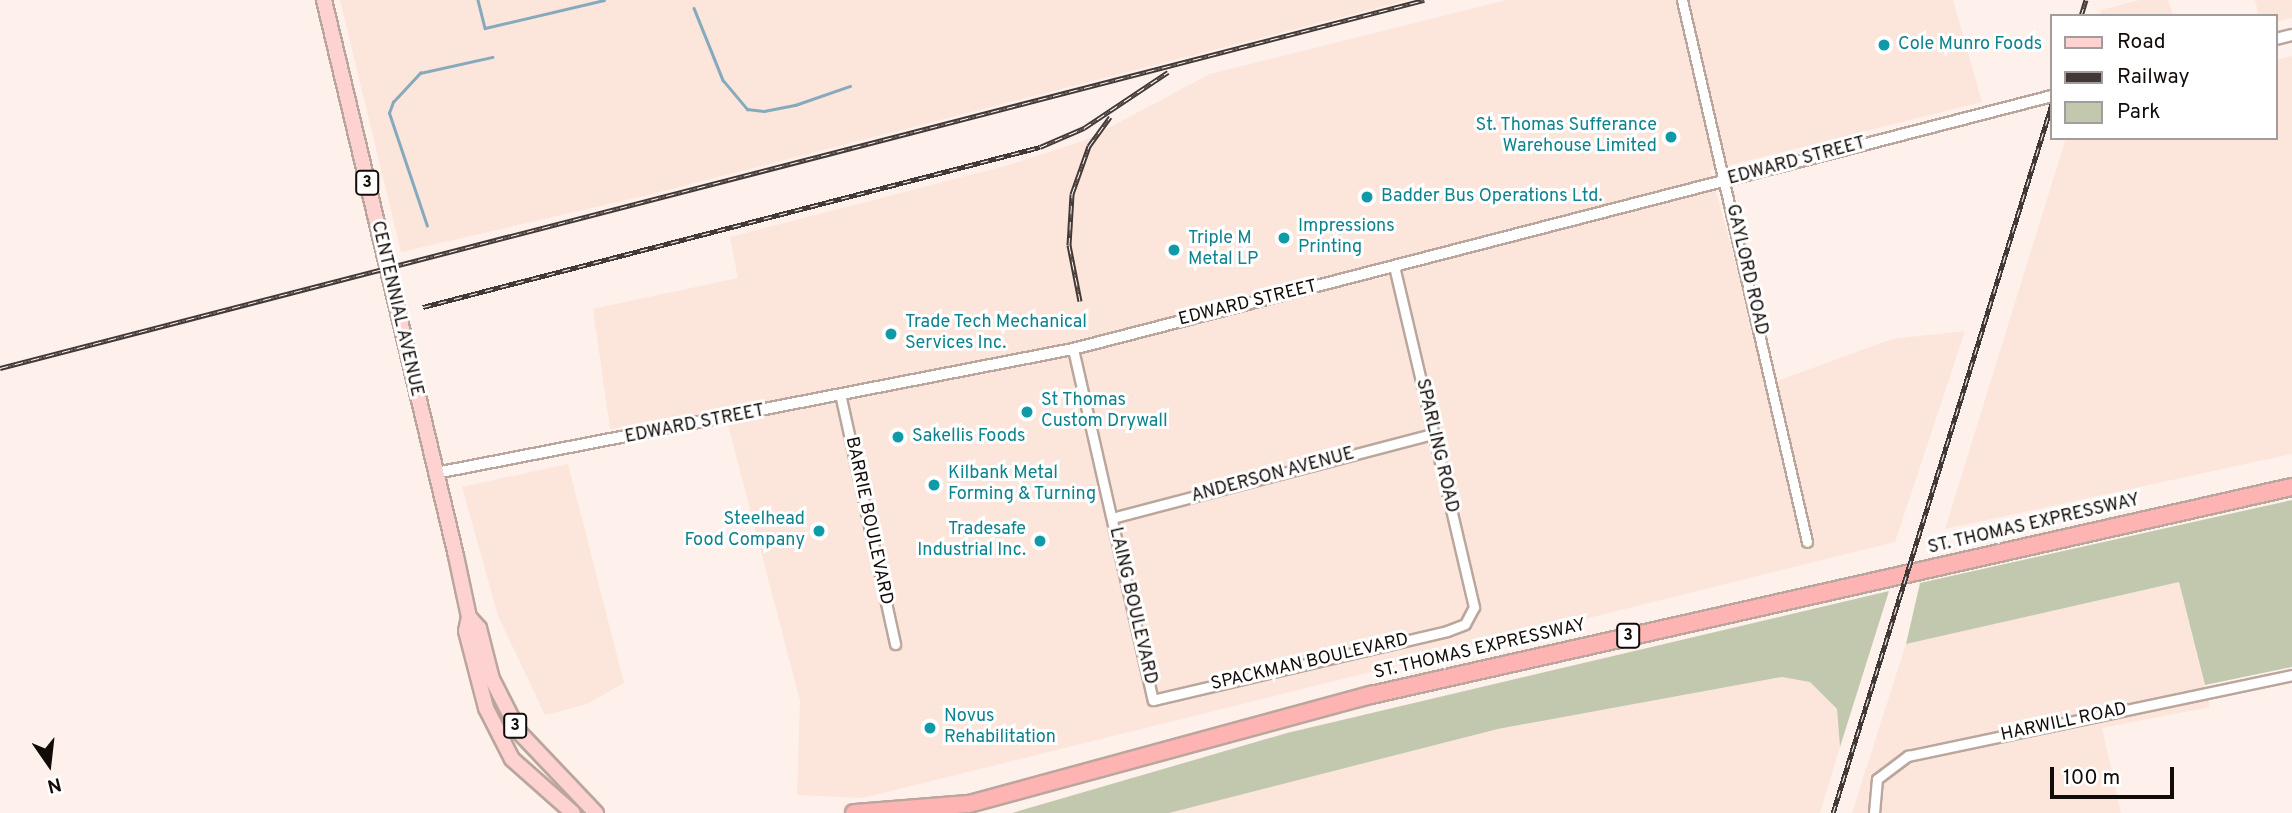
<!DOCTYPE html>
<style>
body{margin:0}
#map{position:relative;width:2292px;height:813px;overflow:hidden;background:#fef0eb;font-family:Overpass,sans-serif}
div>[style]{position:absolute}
.built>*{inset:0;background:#fce5da}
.green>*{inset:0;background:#c2c8ae}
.stream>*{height:2.5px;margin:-1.25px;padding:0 1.25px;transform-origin:1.25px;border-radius:1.25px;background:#85a9bd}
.roads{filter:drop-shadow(2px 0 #baa69c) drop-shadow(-2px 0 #baa69c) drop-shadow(0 2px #baa69c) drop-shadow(0 -2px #baa69c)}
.minor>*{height:9px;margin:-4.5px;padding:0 4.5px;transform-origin:4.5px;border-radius:4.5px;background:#fff}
.tertiary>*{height:10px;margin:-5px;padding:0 5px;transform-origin:5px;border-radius:5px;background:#fff}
.primary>*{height:14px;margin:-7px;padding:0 7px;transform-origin:7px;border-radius:7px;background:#fed2d1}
.motorway>*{height:16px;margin:-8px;padding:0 8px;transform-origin:8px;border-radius:8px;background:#fdb4b3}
.rail>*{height:5px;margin-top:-2.5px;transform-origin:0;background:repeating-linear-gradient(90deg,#fff 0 8px,#423936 0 16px);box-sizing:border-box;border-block:2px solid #423936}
.dots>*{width:19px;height:19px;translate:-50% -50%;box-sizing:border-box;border:4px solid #fff;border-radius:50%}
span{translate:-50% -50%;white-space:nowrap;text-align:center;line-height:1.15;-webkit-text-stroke:6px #fff;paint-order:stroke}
.shield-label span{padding:2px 5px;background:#fff;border:2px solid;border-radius:5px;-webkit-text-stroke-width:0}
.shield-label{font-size:16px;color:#120b08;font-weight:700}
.culture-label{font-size:18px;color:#0d838f}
.left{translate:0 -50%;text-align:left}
.right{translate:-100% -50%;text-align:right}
.street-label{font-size:18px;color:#120b08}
.legend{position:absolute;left:2050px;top:14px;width:228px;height:126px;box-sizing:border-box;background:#fff;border:2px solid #a09d9c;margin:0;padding:9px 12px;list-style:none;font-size:21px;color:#120b08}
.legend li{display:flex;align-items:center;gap:14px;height:35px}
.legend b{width:35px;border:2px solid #a09d9c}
.north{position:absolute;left:14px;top:729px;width:70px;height:70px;-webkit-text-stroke:5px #fff;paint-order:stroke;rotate:166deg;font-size:19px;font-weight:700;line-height:28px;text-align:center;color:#120b08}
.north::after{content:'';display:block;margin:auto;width:24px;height:32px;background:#120b08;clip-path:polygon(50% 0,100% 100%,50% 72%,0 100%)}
.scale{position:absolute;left:2050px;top:767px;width:124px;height:32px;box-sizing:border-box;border:4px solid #120b08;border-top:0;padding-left:9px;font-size:21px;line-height:24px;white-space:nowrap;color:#120b08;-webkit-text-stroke:5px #fff;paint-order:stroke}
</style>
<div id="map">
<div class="built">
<i style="clip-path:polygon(340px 0,1408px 0,644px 196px,401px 252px)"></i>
<i style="clip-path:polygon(1507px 0,1953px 0,1982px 102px,1710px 170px,1769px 384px,1892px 339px,1965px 331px,1895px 542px,863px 798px,797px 795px,800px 701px,725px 413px,610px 429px,593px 309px,738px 278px,730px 237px,1009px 165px,1086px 140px,1210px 74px)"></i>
<i style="clip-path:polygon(2140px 0,2168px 0,2173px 16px,2099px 16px,2101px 10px)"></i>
<i style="clip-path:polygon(2255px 0,2292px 0,2292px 18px,2276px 22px,2276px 16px,2259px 16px)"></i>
<i style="clip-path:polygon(2292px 56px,2292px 454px,1945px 529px,2066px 138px,2276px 138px,2276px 60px)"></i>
<i style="clip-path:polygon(568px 464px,624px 683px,587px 704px,545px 715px,498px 616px,462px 487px)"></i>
<i style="clip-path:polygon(2179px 582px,2210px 707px,2102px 728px,2121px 813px,1852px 813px,1906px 644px)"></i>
<i style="clip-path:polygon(1782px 677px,1810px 682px,1837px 709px,1840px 747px,1820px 813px,1169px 813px,1499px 729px)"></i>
</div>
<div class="green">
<i style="clip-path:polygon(2292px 500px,2292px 667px,2205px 685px,2179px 582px,1906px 644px,1920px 583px)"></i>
<i style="clip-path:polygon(1889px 591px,1840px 747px,1837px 709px,1810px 682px,1782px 677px,1498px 729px,1169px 813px,1012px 813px,1287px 733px)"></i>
</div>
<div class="stream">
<i style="left:478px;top:0;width:29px;rotate:76deg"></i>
<i style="left:485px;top:28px;width:122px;rotate:-13.2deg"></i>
<i style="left:694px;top:8px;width:78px;rotate:68.1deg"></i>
<i style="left:723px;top:80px;width:38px;rotate:50deg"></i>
<i style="left:747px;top:109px;width:17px;rotate:7deg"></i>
<i style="left:764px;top:111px;width:32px;rotate:-11deg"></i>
<i style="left:795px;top:105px;width:58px;rotate:-19.1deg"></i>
<i style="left:427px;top:226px;width:119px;rotate:-108.6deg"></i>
<i style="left:389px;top:113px;width:12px;rotate:-70deg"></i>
<i style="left:393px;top:102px;width:40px;rotate:-47deg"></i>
<i style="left:420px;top:73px;width:74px;rotate:-12.5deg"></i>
</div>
<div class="roads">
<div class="minor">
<i style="left:1682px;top:0;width:556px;rotate:77.01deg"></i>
<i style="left:1073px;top:349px;width:360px;rotate:77.2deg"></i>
<i style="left:1153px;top:700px;width:302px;rotate:-13.2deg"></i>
<i style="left:1447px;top:631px;width:19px;rotate:-21deg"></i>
<i style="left:1465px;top:624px;width:19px;rotate:-62deg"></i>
<i style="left:1474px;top:607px;width:350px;rotate:-103.2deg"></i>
<i style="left:841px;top:398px;width:252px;rotate:77.6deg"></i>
<i style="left:1112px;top:518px;width:332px;rotate:-14.7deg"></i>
<i style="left:1874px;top:813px;width:34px;rotate:-85deg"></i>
<i style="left:1877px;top:779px;width:39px;rotate:-37deg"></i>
<i style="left:1908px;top:756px;width:392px;rotate:-11.9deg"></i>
</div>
<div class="tertiary">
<i style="left:2276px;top:39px;width:16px;rotate:-14deg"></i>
<i style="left:436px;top:473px;width:649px;rotate:-11.02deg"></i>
<i style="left:1073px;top:349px;width:1011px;rotate:-14.49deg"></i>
</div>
<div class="primary">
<i style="left:324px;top:0;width:571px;rotate:76.64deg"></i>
<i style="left:456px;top:556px;width:62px;rotate:78deg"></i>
<i style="left:469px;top:617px;width:14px;rotate:102deg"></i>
<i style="left:466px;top:631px;width:80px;rotate:75.4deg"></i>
<i style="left:486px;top:708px;width:57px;rotate:63deg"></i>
<i style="left:512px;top:759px;width:81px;rotate:41.5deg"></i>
<i style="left:469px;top:617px;width:15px;rotate:48deg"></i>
<i style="left:479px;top:628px;width:53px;rotate:75.7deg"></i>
<i style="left:492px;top:679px;width:59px;rotate:63deg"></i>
<i style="left:519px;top:732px;width:112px;rotate:46.5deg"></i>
</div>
<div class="motorway">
<i style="left:854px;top:813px;width:115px;rotate:-4.5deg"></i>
<i style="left:969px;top:804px;width:417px;rotate:-15.2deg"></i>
<i style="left:1371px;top:695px;width:944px;rotate:-12.73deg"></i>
</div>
</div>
<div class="rail">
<i style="left:2081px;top:16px;width:17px;rotate:-73deg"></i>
<i style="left:1080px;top:301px;width:57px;rotate:-101.1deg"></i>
<i style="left:1069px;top:245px;width:51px;rotate:-86.6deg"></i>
<i style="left:1072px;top:194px;width:51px;rotate:-70.5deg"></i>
<i style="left:1089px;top:146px;width:36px;rotate:-54deg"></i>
<i style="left:423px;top:307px;width:637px;rotate:-14.54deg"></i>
<i style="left:1040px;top:147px;width:48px;rotate:-23.4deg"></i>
<i style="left:1084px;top:128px;width:101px;rotate:-33.7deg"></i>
<i style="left:0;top:368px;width:1471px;rotate:-14.49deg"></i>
<i style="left:1833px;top:813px;width:742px;rotate:-72.83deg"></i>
</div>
<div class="dots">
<i style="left:1884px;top:45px;background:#0f9aa8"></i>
<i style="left:1671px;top:137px;background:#0f9aa8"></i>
<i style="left:1367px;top:197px;background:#0f9aa8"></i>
<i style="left:1284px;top:238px;background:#0f9aa8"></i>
<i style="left:1174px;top:250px;background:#0f9aa8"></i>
<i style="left:891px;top:334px;background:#0f9aa8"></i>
<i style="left:1027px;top:412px;background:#0f9aa8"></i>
<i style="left:898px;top:437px;background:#0f9aa8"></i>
<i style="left:934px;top:485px;background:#0f9aa8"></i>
<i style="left:819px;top:531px;background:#0f9aa8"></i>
<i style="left:1040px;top:541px;background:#0f9aa8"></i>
<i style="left:930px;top:728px;background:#0f9aa8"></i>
</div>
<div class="shield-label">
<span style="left:367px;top:183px">3</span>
<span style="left:1628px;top:636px">3</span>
<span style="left:515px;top:726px">3</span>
</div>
<div class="culture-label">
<span class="left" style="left:1898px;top:45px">Cole Munro Foods</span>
<span class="right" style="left:1657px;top:137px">St. Thomas Sufferance<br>Warehouse Limited</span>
<span class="left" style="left:1381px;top:197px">Badder Bus Operations Ltd.</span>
<span class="left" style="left:1298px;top:238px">Impressions<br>Printing</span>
<span class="left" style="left:1188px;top:250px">Triple M<br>Metal LP</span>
<span class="left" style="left:905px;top:334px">Trade Tech Mechanical<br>Services Inc.</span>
<span class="left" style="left:1041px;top:412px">St Thomas<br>Custom Drywall</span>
<span class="left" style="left:912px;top:437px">Sakellis Foods</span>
<span class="left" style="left:948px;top:485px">Kilbank Metal<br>Forming &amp; Turning</span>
<span class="right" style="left:805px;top:531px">Steelhead<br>Food Company</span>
<span class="right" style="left:1026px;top:541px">Tradesafe<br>Industrial Inc.</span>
<span class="left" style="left:944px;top:728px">Novus<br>Rehabilitation</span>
</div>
<div class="street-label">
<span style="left:1797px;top:162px;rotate:-15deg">EDWARD STREET</span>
<span style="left:1746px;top:270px;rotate:77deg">GAYLORD ROAD</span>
<span style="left:1248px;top:304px;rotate:-14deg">EDWARD STREET</span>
<span style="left:396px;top:309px;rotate:77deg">CENTENNIAL AVENUE</span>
<span style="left:695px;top:425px;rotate:-11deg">EDWARD STREET</span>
<span style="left:1436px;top:446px;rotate:77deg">SPARLING ROAD</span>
<span style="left:1273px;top:476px;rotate:-15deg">ANDERSON AVENUE</span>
<span style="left:868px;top:521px;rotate:78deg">BARRIE BOULEVARD</span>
<span style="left:2034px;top:525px;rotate:-13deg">ST. THOMAS EXPRESSWAY</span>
<span style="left:1132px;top:606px;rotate:77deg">LAING BOULEVARD</span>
<span style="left:1480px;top:650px;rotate:-13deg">ST. THOMAS EXPRESSWAY</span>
<span style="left:1310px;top:663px;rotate:-13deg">SPACKMAN BOULEVARD</span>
<span style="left:2064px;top:723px;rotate:-12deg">HARWILL ROAD</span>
</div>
<ul class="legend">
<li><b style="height:9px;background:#fed2d1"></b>Road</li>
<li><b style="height:9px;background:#423936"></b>Railway</li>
<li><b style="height:19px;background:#c2c8ae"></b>Park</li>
</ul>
<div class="north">N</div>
<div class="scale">100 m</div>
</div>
